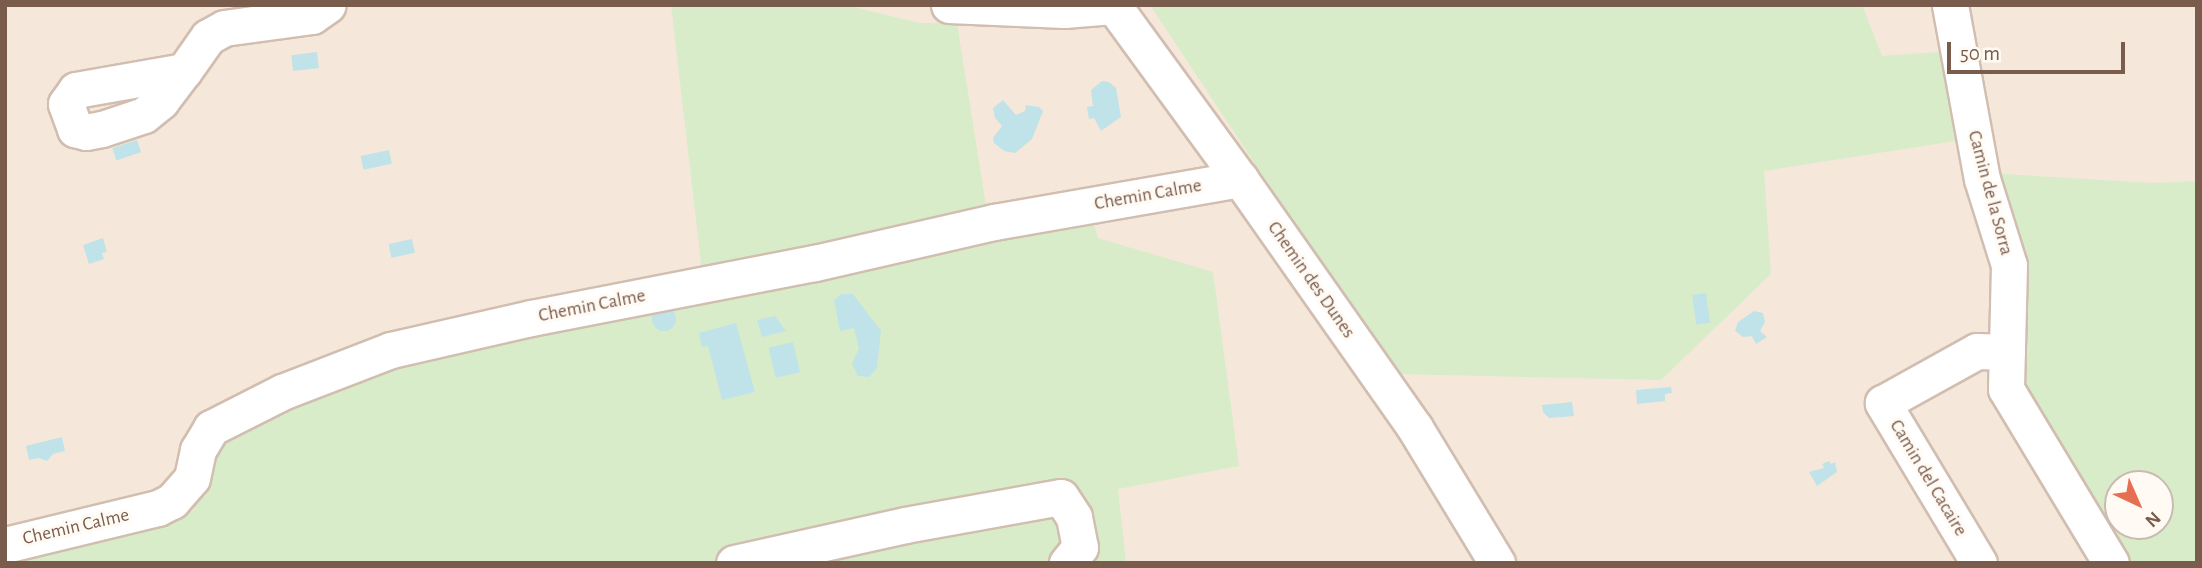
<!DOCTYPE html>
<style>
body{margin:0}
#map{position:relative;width:2202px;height:568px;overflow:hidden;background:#fdf6ec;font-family:"Alegreya Sans",sans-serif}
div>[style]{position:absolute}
.residential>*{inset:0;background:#f5e8da}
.green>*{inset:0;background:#d8ecc9}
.water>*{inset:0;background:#bfe3e8;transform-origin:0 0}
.round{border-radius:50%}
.roads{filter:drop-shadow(2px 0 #d1beb0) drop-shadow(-2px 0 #d1beb0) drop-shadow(0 2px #d1beb0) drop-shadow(0 -2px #d1beb0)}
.minor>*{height:35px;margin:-17.5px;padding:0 17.5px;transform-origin:17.5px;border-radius:17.5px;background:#fff}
span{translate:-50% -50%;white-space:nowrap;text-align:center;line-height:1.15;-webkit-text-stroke:6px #fffaf3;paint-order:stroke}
.street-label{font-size:19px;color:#7a5c4d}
.frame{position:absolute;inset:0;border:7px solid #7a5c4d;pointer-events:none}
.north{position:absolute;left:2104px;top:470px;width:70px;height:70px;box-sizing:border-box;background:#fffaf3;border:2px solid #cabbb1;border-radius:50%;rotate:136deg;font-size:19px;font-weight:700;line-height:28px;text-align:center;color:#7a5c4d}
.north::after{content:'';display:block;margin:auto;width:24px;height:32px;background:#e76f51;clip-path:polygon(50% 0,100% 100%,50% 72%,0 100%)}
.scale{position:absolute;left:1947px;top:42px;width:178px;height:32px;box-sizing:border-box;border:4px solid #7a5c4d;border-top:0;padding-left:9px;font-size:21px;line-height:24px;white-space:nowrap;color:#7a5c4d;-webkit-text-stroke:5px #fffaf3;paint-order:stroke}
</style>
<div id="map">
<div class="residential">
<i style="clip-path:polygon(evenodd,5px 5px,2197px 5px,2197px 563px,5px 563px,5px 5px,2118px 484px,2160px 484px,2160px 526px,2118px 526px,2118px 484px)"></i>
</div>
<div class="green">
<i style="clip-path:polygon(671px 5px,846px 5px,919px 23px,957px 23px,987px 212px,702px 272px)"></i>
<i style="clip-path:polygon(1150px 5px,1862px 5px,1882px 56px,1950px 51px,1968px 139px,1764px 171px,1771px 274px,1661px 380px,1394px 374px)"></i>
<i style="clip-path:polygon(evenodd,1988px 173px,2152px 183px,2197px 181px,2197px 563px,2117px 563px,2012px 388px,1988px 173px,2118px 484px,2160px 484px,2160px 526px,2118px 526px,2118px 484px)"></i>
<i style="clip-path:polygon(1091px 214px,1098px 238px,1213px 272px,1239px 466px,1118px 489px,1126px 563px,5px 563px,193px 511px,213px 439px,377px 364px)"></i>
</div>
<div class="water">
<i style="left:317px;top:52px;width:16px;height:26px;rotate:83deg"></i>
<i style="clip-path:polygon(1102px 81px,1109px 82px,1116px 88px,1121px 117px,1101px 131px,1094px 118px,1089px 119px,1087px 107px,1093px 106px,1091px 90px)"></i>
<i style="clip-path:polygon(1003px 100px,1016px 115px,1025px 111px,1026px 105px,1039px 107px,1043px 111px,1032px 139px,1015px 153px,1004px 151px,994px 143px,993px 138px,1002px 126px,995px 118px,993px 108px)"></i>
<i style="left:137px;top:140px;width:13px;height:26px;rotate:72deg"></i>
<i style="left:389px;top:150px;width:14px;height:29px;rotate:78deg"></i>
<i style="clip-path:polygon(103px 238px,107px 252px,102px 253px,104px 259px,89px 264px,83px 245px)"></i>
<i style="left:412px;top:239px;width:14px;height:24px;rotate:78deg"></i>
<i style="left:1706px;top:293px;width:30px;height:14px;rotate:82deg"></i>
<i style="clip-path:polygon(842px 294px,853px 294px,881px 331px,877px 368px,869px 377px,858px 376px,852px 364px,859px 348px,854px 328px,840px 331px,834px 300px)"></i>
<i class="round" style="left:652px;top:307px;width:24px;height:24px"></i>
<i style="clip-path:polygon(1754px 311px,1763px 313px,1765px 322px,1760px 331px,1767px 337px,1756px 344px,1752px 336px,1743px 337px,1735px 331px,1738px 322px)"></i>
<i style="clip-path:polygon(775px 316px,786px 331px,762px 337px,757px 320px)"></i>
<i style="clip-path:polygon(736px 323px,755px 392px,722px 400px,708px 346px,702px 347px,699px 333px)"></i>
<i style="left:793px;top:342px;width:31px;height:25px;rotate:77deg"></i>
<i style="clip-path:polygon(1671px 387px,1672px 393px,1665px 394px,1665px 401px,1637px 404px,1636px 390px)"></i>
<i style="clip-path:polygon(1572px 402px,1574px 416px,1549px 418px,1543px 412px,1542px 405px)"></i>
<i style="clip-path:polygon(62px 437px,65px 451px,53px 454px,47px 461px,39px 458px,29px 460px,26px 446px)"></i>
<i style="clip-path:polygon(1829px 461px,1831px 464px,1835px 462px,1837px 472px,1817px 486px,1809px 472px,1824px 468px,1822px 464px)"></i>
</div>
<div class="roads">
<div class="minor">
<i style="left:949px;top:5px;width:115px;rotate:2.5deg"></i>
<i style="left:1064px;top:10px;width:49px;rotate:-4.7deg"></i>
<i style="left:1113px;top:5px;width:215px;rotate:53.9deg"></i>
<i style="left:1240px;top:179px;width:304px;rotate:54.9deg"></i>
<i style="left:1415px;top:428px;width:158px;rotate:58.7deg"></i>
<i style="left:1950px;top:5px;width:177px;rotate:79.6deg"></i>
<i style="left:1982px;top:179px;width:90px;rotate:72.6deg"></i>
<i style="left:2009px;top:265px;width:124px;rotate:91.4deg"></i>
<i style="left:2006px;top:389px;width:203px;rotate:58.9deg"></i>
<i style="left:184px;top:71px;width:110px;rotate:170deg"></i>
<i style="left:76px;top:90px;width:17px;rotate:126deg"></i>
<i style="left:66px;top:104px;width:27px;rotate:70deg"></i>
<i style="left:75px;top:129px;width:11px;rotate:15deg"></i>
<i style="left:86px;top:132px;width:16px;rotate:-11deg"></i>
<i style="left:102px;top:129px;width:44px;rotate:-18.4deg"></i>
<i style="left:144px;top:115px;width:22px;rotate:-39deg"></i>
<i style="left:161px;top:101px;width:38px;rotate:-53deg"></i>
<i style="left:184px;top:71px;width:42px;rotate:-54.8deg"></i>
<i style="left:208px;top:37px;width:18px;rotate:-29deg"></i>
<i style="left:224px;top:28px;width:89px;rotate:-7.8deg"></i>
<i style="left:312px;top:16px;width:19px;rotate:-35deg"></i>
<i style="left:5px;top:545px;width:157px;rotate:-13.6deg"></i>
<i style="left:158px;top:508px;width:16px;rotate:-27deg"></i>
<i style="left:172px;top:501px;width:30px;rotate:-49deg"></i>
<i style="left:192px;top:478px;width:29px;rotate:-78deg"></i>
<i style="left:198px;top:450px;width:26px;rotate:-59deg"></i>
<i style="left:211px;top:428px;width:80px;rotate:-26.9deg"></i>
<i style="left:282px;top:392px;width:117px;rotate:-21.1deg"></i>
<i style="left:391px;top:350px;width:144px;rotate:-12.9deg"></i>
<i style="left:531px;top:318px;width:289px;rotate:-11deg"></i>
<i style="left:815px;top:263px;width:184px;rotate:-12.9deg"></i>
<i style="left:994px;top:222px;width:250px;rotate:-9.9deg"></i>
<i style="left:734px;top:563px;width:175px;rotate:-12.5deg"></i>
<i style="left:905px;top:525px;width:158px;rotate:-10.2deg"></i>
<i style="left:1061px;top:497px;width:24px;rotate:57deg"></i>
<i style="left:1074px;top:517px;width:31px;rotate:79deg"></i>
<i style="left:1080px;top:547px;width:21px;rotate:129deg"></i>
<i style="left:1979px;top:563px;width:187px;rotate:-121deg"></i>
<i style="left:1883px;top:403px;width:107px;rotate:-29deg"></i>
<i style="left:1977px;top:351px;width:30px;rotate:2deg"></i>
</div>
</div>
<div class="street-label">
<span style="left:1990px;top:193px;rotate:75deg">Camin de la Sorra</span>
<span style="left:1148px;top:195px;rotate:-10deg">Chemin Calme</span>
<span style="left:1311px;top:280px;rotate:55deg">Chemin des Dunes</span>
<span style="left:592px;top:306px;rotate:-11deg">Chemin Calme</span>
<span style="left:1928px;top:478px;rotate:59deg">Camin del Cacaire</span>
<span style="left:76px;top:527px;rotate:-13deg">Chemin Calme</span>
</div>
<div class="frame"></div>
<div class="north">N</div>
<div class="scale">50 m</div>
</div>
